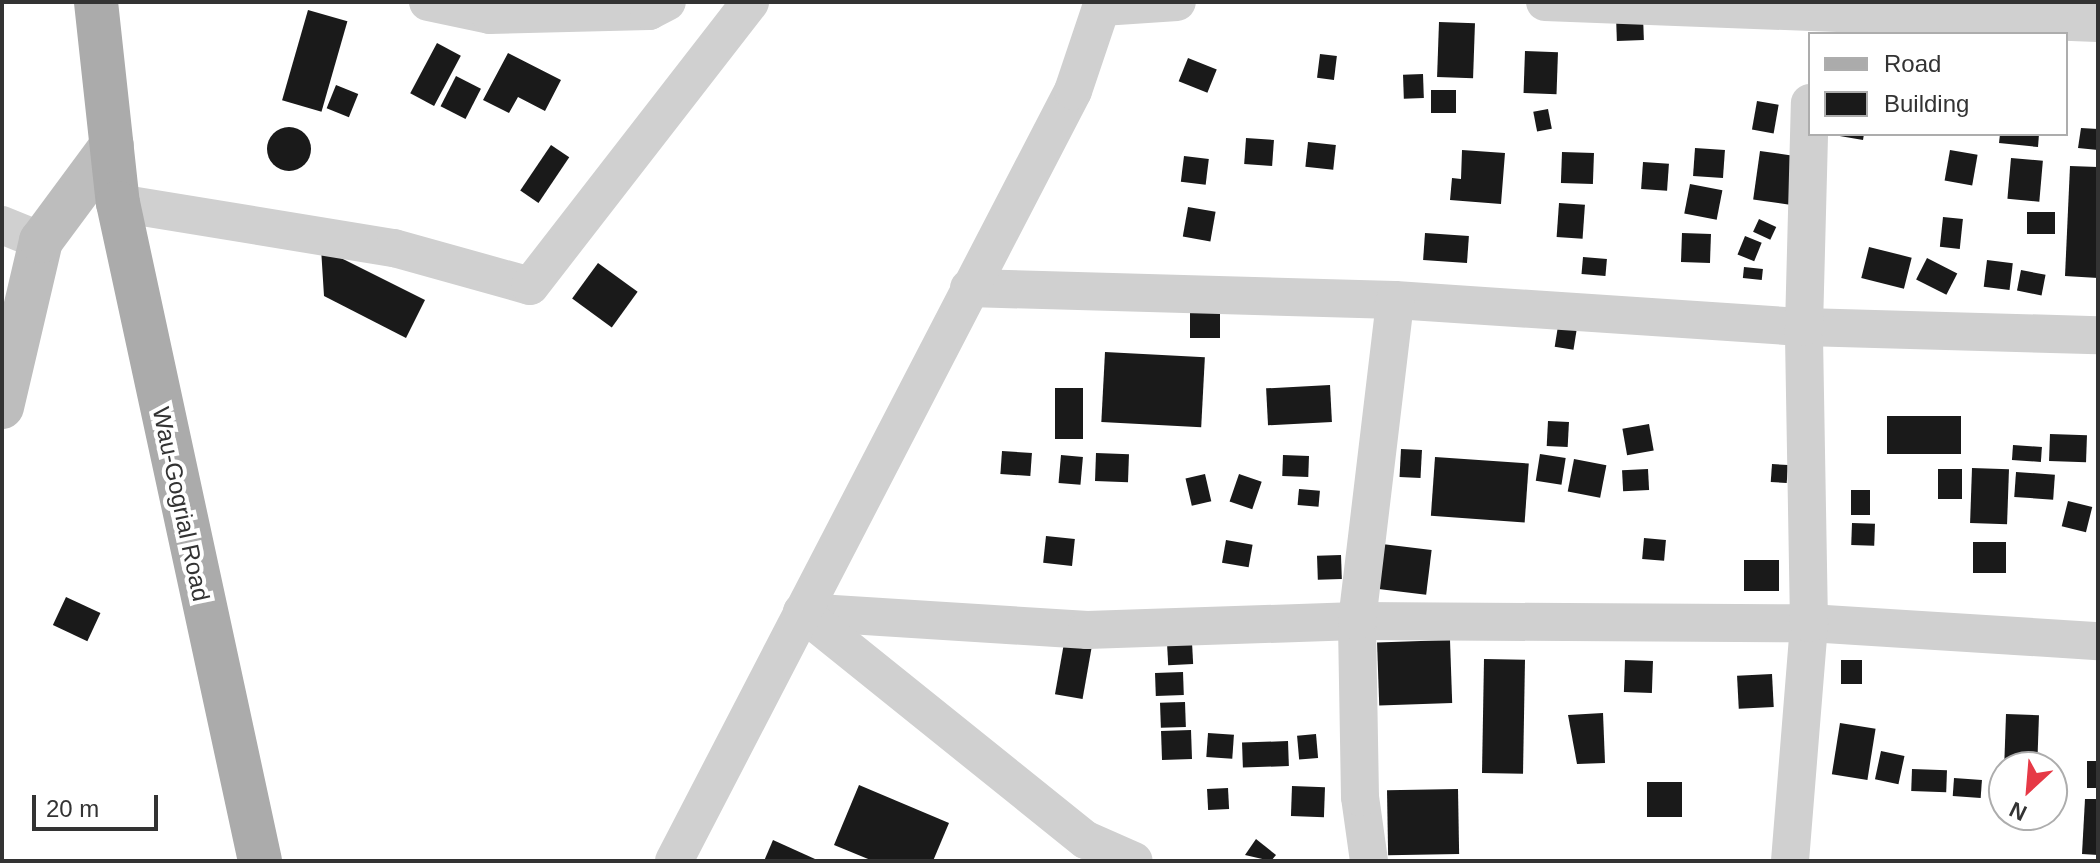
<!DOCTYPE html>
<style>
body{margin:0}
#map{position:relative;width:2100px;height:863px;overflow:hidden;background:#fff;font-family:Arial,sans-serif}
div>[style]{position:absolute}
.building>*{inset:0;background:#1a1a1a;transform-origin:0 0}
.round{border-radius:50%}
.street>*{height:38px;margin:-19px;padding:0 19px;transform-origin:19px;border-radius:19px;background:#d0d0d0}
.secondary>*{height:44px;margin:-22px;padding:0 22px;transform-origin:22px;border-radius:22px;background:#bdbdbd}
.primary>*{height:44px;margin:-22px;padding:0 22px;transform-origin:22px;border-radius:22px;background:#ababab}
span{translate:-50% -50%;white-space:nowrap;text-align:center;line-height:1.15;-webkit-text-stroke:8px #fff;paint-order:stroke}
.street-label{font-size:24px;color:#333}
.frame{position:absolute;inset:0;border:4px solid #333;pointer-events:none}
.legend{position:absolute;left:1808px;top:32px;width:260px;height:104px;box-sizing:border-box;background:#fff;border:2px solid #adadad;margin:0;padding:10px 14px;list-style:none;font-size:24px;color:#333}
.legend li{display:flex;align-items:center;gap:16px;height:40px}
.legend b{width:40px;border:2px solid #adadad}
.north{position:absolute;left:1988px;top:751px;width:80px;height:80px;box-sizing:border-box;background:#fff;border:2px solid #adadad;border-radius:50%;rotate:206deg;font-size:22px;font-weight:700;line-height:32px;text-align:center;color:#333}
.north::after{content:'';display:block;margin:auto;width:28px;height:36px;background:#e63946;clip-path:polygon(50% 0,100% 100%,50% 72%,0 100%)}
.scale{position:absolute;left:32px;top:795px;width:126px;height:36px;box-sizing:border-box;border:4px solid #333;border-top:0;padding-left:10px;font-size:24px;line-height:28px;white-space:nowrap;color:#333;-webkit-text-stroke:6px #fff;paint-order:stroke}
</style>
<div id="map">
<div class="building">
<i style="left:308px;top:10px;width:41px;height:94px;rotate:16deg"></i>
<i style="left:1643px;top:15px;width:25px;height:27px;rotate:88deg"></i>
<i style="left:1439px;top:22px;width:36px;height:55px;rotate:2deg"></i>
<i style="left:437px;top:43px;width:27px;height:57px;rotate:28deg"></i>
<i style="left:1525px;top:51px;width:33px;height:42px;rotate:2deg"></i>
<i style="clip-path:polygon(508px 53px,561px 80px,545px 111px,518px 97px,509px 113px,483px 100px)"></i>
<i style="left:1320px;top:54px;width:17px;height:24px;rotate:7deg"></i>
<i style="left:1188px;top:58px;width:31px;height:25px;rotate:22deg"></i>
<i style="left:1423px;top:74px;width:24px;height:20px;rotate:88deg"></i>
<i style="left:456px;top:76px;width:28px;height:34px;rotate:27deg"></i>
<i style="left:336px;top:85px;width:24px;height:25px;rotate:22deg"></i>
<i style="left:1431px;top:90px;width:25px;height:23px"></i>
<i style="left:1757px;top:101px;width:22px;height:29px;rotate:10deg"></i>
<i style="left:1548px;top:109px;width:20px;height:15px;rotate:79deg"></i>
<i class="round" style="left:267px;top:127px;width:44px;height:44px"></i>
<i style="clip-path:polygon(2081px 128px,2098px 129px,2098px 150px,2078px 148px)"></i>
<i style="clip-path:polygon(1828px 134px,1864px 134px,1863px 140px)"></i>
<i style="clip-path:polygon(2000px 134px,2039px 134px,2038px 147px,1999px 143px)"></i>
<i style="left:1246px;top:138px;width:28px;height:26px;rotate:4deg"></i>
<i style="left:1308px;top:142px;width:28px;height:25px;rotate:6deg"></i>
<i style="left:551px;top:145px;width:22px;height:55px;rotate:34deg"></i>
<i style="left:1695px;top:148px;width:30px;height:28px;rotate:4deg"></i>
<i style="clip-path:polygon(1462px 150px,1505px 153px,1501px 204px,1450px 200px,1452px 178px,1461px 179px)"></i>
<i style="left:1950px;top:150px;width:28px;height:31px;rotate:10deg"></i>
<i style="left:1760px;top:151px;width:37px;height:49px;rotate:8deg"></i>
<i style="left:1562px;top:152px;width:32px;height:31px;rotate:2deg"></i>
<i style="left:1184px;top:156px;width:25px;height:26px;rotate:7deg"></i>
<i style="left:2011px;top:158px;width:32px;height:41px;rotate:5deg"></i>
<i style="left:1643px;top:162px;width:26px;height:27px;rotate:4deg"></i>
<i style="clip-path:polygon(2070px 166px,2098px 167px,2098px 278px,2065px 276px)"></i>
<i style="left:1690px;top:184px;width:33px;height:30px;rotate:11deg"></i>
<i style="left:1559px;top:203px;width:26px;height:34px;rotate:4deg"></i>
<i style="left:1188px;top:207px;width:28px;height:30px;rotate:10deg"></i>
<i style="left:2055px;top:212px;width:22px;height:28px;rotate:90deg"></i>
<i style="left:1943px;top:217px;width:20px;height:30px;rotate:6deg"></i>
<i style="left:1759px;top:219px;width:19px;height:14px;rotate:25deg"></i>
<i style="left:1425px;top:233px;width:44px;height:27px;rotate:4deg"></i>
<i style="left:1682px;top:233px;width:29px;height:29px;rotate:2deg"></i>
<i style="left:1745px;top:236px;width:18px;height:20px;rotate:22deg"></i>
<i style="left:1869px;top:247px;width:44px;height:32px;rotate:14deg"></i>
<i style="clip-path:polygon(321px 248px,425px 300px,406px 338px,324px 296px)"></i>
<i style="left:1583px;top:257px;width:24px;height:17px;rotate:5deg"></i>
<i style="left:1927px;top:258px;width:34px;height:24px;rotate:27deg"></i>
<i style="left:1987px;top:260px;width:26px;height:27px;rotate:7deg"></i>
<i style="left:598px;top:263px;width:49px;height:44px;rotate:36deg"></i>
<i style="left:1744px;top:267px;width:19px;height:11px;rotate:6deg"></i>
<i style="left:2021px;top:270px;width:25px;height:21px;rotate:11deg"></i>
<i style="left:1220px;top:311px;width:27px;height:30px;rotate:90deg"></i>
<i style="left:1558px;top:326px;width:19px;height:21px;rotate:9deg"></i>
<i style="left:1105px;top:352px;width:100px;height:70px;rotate:3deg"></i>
<i style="left:1330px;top:385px;width:37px;height:64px;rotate:87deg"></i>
<i style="left:1055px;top:388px;width:28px;height:51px"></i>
<i style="left:1887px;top:416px;width:74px;height:38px"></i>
<i style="left:1548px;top:421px;width:21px;height:25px;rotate:3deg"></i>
<i style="left:1649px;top:424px;width:27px;height:27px;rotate:80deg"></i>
<i style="left:2050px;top:434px;width:37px;height:27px;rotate:2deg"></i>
<i style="left:2013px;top:445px;width:29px;height:15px;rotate:4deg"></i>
<i style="left:1401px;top:449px;width:21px;height:28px;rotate:3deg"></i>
<i style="left:1002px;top:451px;width:30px;height:23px;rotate:4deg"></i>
<i style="left:1096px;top:453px;width:33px;height:28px;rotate:2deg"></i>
<i style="left:1540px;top:454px;width:26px;height:27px;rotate:9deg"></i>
<i style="left:1061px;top:455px;width:22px;height:28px;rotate:5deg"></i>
<i style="left:1283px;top:455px;width:26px;height:21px;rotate:2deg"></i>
<i style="left:1435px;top:457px;width:94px;height:59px;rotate:4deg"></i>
<i style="left:1574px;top:459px;width:33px;height:33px;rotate:11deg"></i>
<i style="left:1772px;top:464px;width:16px;height:18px;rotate:4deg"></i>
<i style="left:1972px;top:468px;width:37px;height:55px;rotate:2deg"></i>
<i style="left:1648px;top:469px;width:21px;height:26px;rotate:87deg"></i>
<i style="left:1938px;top:469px;width:24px;height:30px"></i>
<i style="left:2016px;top:472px;width:39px;height:25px;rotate:4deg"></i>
<i style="left:1205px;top:474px;width:28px;height:20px;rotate:77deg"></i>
<i style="left:1239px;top:474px;width:24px;height:29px;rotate:19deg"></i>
<i style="left:1299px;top:489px;width:21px;height:16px;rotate:5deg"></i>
<i style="left:1851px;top:490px;width:19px;height:25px"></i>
<i style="left:2068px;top:501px;width:25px;height:26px;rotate:14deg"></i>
<i style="left:1852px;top:523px;width:23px;height:22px;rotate:2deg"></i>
<i style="left:1046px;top:536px;width:29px;height:27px;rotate:6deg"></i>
<i style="left:1644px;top:538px;width:22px;height:21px;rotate:5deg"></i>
<i style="left:1226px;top:540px;width:27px;height:23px;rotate:10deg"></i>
<i style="left:1973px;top:542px;width:33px;height:31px"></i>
<i style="left:1382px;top:544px;width:50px;height:45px;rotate:7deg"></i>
<i style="left:1341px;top:555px;width:24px;height:24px;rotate:88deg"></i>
<i style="left:1744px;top:560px;width:35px;height:31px"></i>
<i style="left:66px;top:597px;width:38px;height:31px;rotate:25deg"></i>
<i style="left:1450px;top:640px;width:63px;height:73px;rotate:88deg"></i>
<i style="left:1192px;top:642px;width:22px;height:25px;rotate:87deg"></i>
<i style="left:1064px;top:643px;width:28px;height:52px;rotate:10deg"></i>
<i style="left:1484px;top:659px;width:41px;height:114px;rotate:1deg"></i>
<i style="left:1625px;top:660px;width:28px;height:32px;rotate:2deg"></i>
<i style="left:1841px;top:660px;width:21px;height:24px"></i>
<i style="left:1183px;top:672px;width:23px;height:28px;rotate:88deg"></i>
<i style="left:1772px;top:674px;width:33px;height:35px;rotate:87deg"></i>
<i style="left:1185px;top:702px;width:25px;height:25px;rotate:88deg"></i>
<i style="clip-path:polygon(1603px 713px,1605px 763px,1577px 764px,1568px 715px)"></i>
<i style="left:2006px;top:714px;width:33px;height:53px;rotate:2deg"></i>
<i style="left:1840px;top:723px;width:36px;height:52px;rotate:9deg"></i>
<i style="left:1191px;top:730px;width:29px;height:30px;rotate:88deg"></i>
<i style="left:1208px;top:733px;width:26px;height:24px;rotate:4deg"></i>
<i style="left:1316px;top:734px;width:24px;height:19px;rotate:85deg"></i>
<i style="left:1288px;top:741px;width:25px;height:46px;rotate:88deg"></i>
<i style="left:1881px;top:751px;width:24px;height:29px;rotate:12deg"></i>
<i style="left:2087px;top:761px;width:11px;height:27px"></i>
<i style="left:1912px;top:769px;width:35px;height:22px;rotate:2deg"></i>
<i style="left:1954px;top:778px;width:28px;height:18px;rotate:4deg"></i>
<i style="left:1647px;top:782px;width:35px;height:35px"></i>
<i style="clip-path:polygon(859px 785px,949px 823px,933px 861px,873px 861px,834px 845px)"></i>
<i style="left:1292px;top:786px;width:33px;height:30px;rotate:2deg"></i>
<i style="left:1228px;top:788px;width:21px;height:21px;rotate:87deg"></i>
<i style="left:1458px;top:789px;width:65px;height:71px;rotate:89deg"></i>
<i style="clip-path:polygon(2085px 799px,2098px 799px,2098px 855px,2082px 854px)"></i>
<i style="clip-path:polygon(1256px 839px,1276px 855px,1271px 861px,1245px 855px)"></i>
<i style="clip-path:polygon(773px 840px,815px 859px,814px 861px,764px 861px)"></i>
</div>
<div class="street">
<i style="left:428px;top:2px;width:63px;rotate:11.8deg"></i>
<i style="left:490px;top:15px;width:159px;rotate:-1.4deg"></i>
<i style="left:649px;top:11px;width:20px;rotate:-27deg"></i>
<i style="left:1545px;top:2px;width:553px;rotate:2.17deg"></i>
<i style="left:1102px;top:7px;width:75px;rotate:-3.8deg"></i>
<i style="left:118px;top:203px;width:280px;rotate:9.3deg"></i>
<i style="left:394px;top:248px;width:141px;rotate:15.6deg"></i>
<i style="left:530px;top:286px;width:359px;rotate:-52.2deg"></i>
<i style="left:2px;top:225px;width:42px;rotate:22.3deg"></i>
<i style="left:969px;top:288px;width:426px;rotate:1.6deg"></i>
<i style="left:1395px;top:300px;width:410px;rotate:3.8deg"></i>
<i style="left:1804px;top:327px;width:294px;rotate:1.6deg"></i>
<i style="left:802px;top:612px;width:286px;rotate:3.6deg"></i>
<i style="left:1087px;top:630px;width:270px;rotate:-1.9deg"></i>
<i style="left:1357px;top:621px;width:452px;rotate:0.3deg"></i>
<i style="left:1809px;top:623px;width:290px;rotate:3.6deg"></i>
<i style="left:802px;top:612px;width:364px;rotate:38.8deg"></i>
<i style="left:1086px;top:840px;width:52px;rotate:23.6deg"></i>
<i style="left:674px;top:861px;width:867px;rotate:-62.61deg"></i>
<i style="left:1073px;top:91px;width:94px;rotate:-71.4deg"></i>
<i style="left:1369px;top:861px;width:65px;rotate:-98deg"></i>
<i style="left:1360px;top:797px;width:176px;rotate:-91deg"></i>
<i style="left:1357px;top:621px;width:323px;rotate:-83.2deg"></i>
<i style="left:1790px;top:861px;width:239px;rotate:-85.4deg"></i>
<i style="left:1809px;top:623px;width:296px;rotate:-91deg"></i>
<i style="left:1804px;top:327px;width:224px;rotate:-88.5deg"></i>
</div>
<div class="secondary">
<i style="left:2px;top:407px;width:171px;rotate:-76.8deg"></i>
<i style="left:41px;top:241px;width:119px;rotate:-53.5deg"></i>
</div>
<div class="primary">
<i style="left:96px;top:2px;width:202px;rotate:83.8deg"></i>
<i style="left:118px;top:203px;width:673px;rotate:77.82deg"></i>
</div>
<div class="street-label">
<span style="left:181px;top:504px;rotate:78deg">Wau-Gogrial Road</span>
</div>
<div class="frame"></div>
<ul class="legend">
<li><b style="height:10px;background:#ababab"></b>Road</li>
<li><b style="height:22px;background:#1a1a1a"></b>Building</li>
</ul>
<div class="north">N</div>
<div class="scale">20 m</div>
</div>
